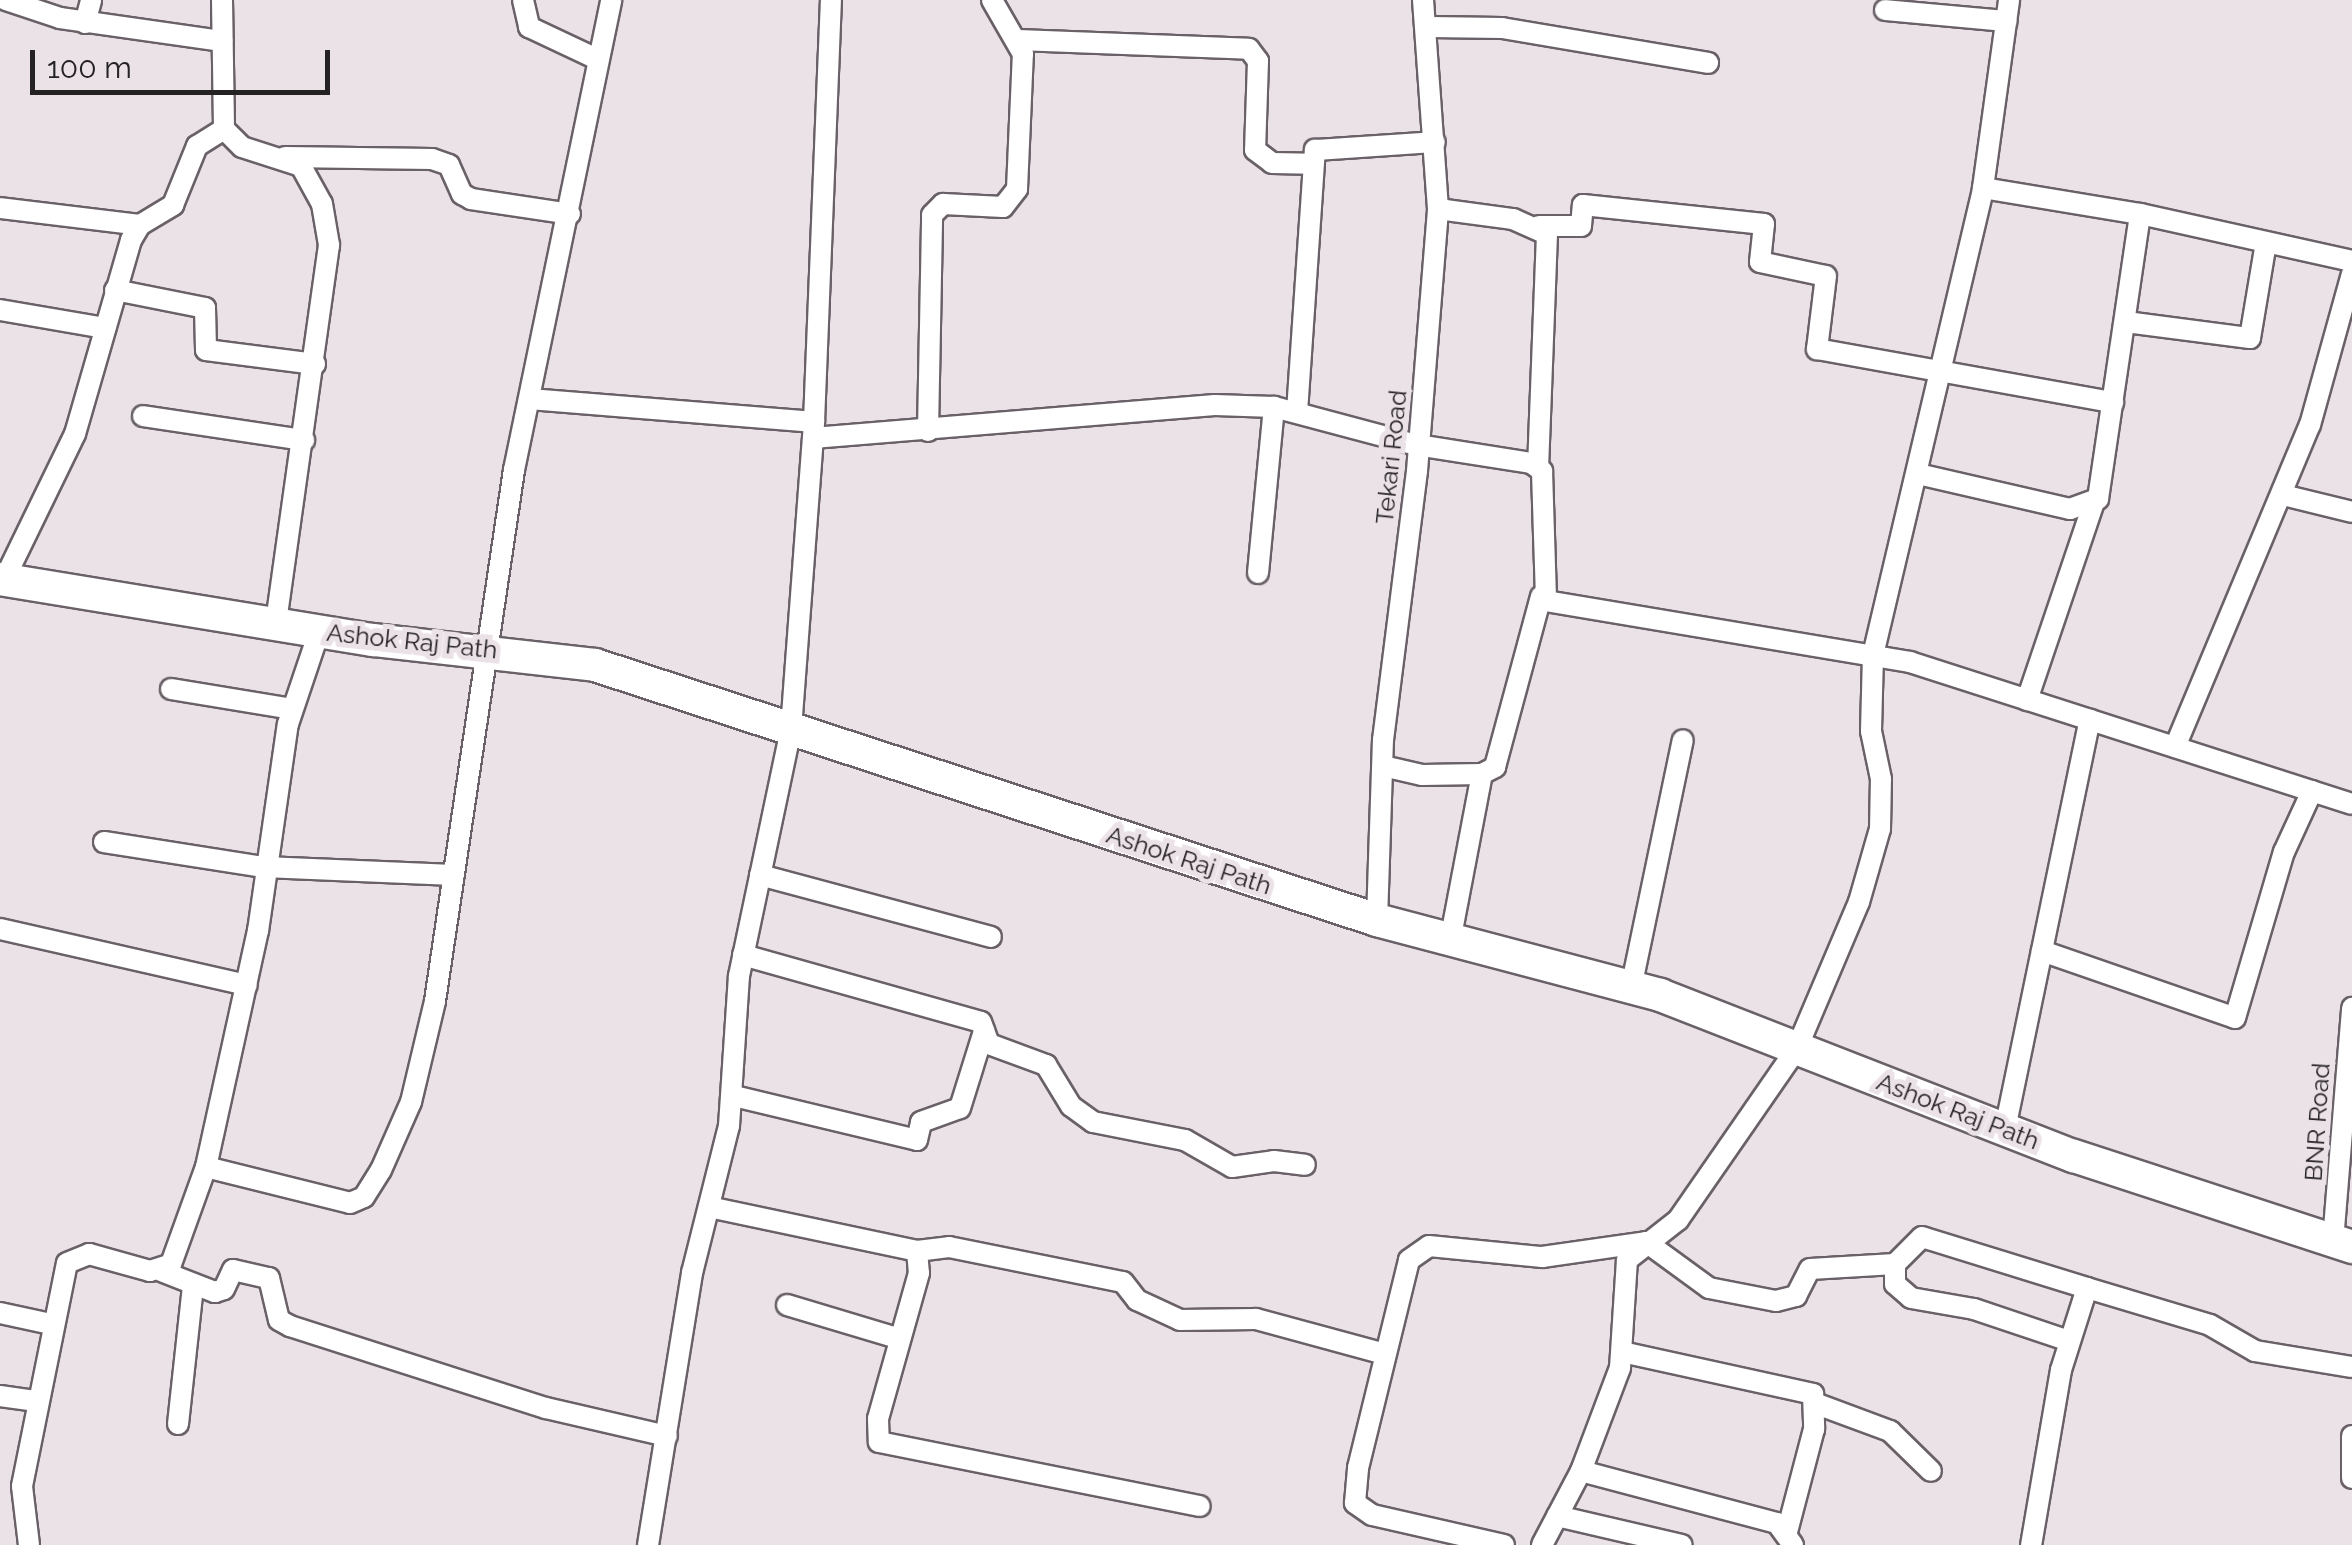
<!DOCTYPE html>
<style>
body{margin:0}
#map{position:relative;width:2352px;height:1545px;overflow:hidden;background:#ebe2e8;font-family:Raleway,sans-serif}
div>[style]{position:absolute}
.roads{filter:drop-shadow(2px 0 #696167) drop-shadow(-2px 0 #696167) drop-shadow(0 2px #696167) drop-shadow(0 -2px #696167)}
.minor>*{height:20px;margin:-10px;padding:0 10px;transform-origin:10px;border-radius:10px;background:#fff}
.primary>*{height:32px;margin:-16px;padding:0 16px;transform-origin:16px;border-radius:16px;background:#fff}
span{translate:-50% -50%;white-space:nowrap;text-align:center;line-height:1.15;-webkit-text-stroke:10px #ebe2e8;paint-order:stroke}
.street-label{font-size:25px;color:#252224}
.scale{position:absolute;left:30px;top:50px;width:300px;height:45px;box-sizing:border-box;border:5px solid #252224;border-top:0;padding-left:12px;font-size:30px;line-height:35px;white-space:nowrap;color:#252224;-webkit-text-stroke:8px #ebe2e8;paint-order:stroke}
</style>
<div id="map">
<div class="roads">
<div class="minor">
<i style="left:6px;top:0;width:57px;rotate:18.4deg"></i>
<i style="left:60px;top:18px;width:164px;rotate:8.1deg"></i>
<i style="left:222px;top:0;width:129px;rotate:89.1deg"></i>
<i style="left:224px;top:129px;width:25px;rotate:45deg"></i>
<i style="left:242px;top:147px;width:62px;rotate:17.9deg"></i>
<i style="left:301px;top:166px;width:43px;rotate:61.1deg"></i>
<i style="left:322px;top:204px;width:42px;rotate:80.3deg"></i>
<i style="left:329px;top:245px;width:383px;rotate:98deg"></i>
<i style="left:523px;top:0;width:28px;rotate:77deg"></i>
<i style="left:529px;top:27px;width:75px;rotate:25.2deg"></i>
<i style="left:1885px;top:10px;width:122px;rotate:5.2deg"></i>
<i style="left:85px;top:23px;width:24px;rotate:-75deg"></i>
<i style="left:1429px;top:27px;width:73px;rotate:0.8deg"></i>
<i style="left:1502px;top:28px;width:209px;rotate:9.6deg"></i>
<i style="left:1018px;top:40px;width:231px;rotate:2.2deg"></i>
<i style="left:1249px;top:49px;width:15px;rotate:53deg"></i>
<i style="left:1258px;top:61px;width:89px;rotate:91.9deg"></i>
<i style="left:1255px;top:150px;width:21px;rotate:37deg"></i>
<i style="left:1272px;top:163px;width:39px;rotate:1deg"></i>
<i style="left:285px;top:157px;width:147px;rotate:0.8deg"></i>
<i style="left:432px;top:159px;width:18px;rotate:19deg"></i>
<i style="left:449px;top:165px;width:32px;rotate:66deg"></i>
<i style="left:462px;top:194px;width:10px;rotate:29deg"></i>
<i style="left:471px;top:199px;width:100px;rotate:8.6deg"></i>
<i style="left:1983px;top:188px;width:190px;rotate:-82.1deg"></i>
<i style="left:0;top:208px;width:141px;rotate:6.9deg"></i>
<i style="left:1438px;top:209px;width:76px;rotate:7.6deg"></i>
<i style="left:1513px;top:219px;width:37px;rotate:24deg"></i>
<i style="left:1547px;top:234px;width:232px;rotate:92.2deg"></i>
<i style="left:1539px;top:226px;width:42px"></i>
<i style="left:1581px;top:226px;width:21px;rotate:-85deg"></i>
<i style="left:1583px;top:205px;width:182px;rotate:6deg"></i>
<i style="left:1764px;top:224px;width:38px;rotate:96deg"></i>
<i style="left:1760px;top:262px;width:67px;rotate:12deg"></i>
<i style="left:1826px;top:276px;width:74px;rotate:97deg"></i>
<i style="left:1817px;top:349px;width:301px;rotate:10.2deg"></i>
<i style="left:115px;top:290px;width:92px;rotate:11.3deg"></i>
<i style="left:205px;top:308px;width:42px;rotate:88.6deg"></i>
<i style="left:206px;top:350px;width:110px;rotate:7.3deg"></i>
<i style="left:0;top:310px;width:107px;rotate:9.7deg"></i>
<i style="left:2126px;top:322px;width:125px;rotate:7.4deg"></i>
<i style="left:2250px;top:338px;width:97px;rotate:-80.5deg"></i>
<i style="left:530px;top:399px;width:285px;rotate:4.6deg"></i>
<i style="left:1297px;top:412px;width:263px;rotate:-86.1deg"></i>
<i style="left:1315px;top:150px;width:120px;rotate:-3.8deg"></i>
<i style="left:143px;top:416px;width:163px;rotate:8.5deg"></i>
<i style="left:928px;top:431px;width:216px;rotate:-88.9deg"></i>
<i style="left:932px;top:215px;width:16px;rotate:-45deg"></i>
<i style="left:943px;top:204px;width:60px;rotate:2.9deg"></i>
<i style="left:1003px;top:207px;width:23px;rotate:-52deg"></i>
<i style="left:1017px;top:189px;width:135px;rotate:-87.5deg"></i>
<i style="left:1023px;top:54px;width:62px;rotate:-119.9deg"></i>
<i style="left:813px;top:438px;width:403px;rotate:-4.7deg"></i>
<i style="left:1215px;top:405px;width:59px;rotate:1.9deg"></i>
<i style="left:1274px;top:407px;width:148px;rotate:14.9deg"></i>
<i style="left:1417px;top:445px;width:115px;rotate:9deg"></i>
<i style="left:1531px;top:463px;width:14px;rotate:36deg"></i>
<i style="left:1542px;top:471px;width:130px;rotate:88.2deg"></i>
<i style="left:1546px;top:601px;width:369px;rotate:9.5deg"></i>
<i style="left:1910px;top:662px;width:464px;rotate:17.8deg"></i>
<i style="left:1918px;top:474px;width:156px;rotate:13deg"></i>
<i style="left:2070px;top:509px;width:30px;rotate:-20deg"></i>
<i style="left:2098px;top:499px;width:288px;rotate:-81.6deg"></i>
<i style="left:2283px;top:495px;width:71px;rotate:13.8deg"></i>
<i style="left:1258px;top:573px;width:167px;rotate:-84.5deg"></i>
<i style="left:4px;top:580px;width:162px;rotate:-64.1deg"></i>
<i style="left:75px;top:434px;width:202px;rotate:-73.9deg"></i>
<i style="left:131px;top:240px;width:17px;rotate:-59deg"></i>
<i style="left:140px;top:225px;width:39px;rotate:-31deg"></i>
<i style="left:173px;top:205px;width:64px;rotate:-67.9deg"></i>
<i style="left:197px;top:146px;width:32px;rotate:-32deg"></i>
<i style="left:171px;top:689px;width:123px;rotate:9.4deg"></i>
<i style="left:2027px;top:700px;width:206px;rotate:-71.3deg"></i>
<i style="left:2175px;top:747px;width:349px;rotate:-67.3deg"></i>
<i style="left:2310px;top:425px;width:157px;rotate:-74.5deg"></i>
<i style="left:1383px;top:766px;width:40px;rotate:13deg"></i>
<i style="left:1422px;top:775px;width:60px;rotate:-1deg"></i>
<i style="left:1482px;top:774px;width:15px;rotate:-28deg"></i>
<i style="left:1495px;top:767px;width:177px;rotate:-74.9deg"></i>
<i style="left:104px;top:842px;width:162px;rotate:8.9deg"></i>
<i style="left:264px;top:867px;width:190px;rotate:2.4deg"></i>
<i style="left:760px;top:875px;width:239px;rotate:15deg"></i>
<i style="left:1377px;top:920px;width:180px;rotate:-88.1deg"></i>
<i style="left:1383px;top:740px;width:271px;rotate:-82.8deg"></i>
<i style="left:1417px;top:471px;width:263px;rotate:-85.4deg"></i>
<i style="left:1438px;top:209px;width:210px;rotate:-94.1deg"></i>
<i style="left:0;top:929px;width:253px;rotate:12.8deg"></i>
<i style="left:1451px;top:936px;width:165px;rotate:-79.2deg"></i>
<i style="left:2042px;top:951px;width:204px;rotate:19.1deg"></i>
<i style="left:2235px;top:1018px;width:173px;rotate:-73.6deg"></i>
<i style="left:2284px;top:852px;width:67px;rotate:-65.3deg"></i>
<i style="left:743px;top:955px;width:247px;rotate:15.7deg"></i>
<i style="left:981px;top:1022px;width:23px;rotate:70deg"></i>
<i style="left:989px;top:1044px;width:61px;rotate:20.2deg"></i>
<i style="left:1046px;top:1065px;width:48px;rotate:58.6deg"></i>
<i style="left:1071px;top:1106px;width:27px;rotate:36deg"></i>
<i style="left:1093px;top:1122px;width:94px;rotate:11.1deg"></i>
<i style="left:1185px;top:1140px;width:54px;rotate:29.9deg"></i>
<i style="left:1232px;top:1167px;width:42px;rotate:-8.1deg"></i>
<i style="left:1274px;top:1161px;width:31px;rotate:7deg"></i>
<i style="left:1631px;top:988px;width:253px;rotate:-78.2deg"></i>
<i style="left:734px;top:1096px;width:188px;rotate:13.5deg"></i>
<i style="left:917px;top:1140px;width:18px;rotate:-77deg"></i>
<i style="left:921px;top:1122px;width:41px;rotate:-19.7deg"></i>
<i style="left:960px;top:1108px;width:81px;rotate:-72.7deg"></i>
<i style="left:2005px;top:1129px;width:418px;rotate:-78.3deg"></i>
<i style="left:206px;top:1167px;width:148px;rotate:14deg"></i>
<i style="left:350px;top:1203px;width:15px;rotate:-23deg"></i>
<i style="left:364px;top:1197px;width:32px;rotate:-58deg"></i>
<i style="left:381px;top:1170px;width:74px;rotate:-66.2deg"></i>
<i style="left:411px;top:1102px;width:104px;rotate:-76.6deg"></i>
<i style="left:435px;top:1001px;width:537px;rotate:-81.54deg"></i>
<i style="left:514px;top:470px;width:480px;rotate:-78.3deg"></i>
<i style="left:709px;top:1207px;width:213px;rotate:11.9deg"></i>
<i style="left:917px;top:1251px;width:22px;rotate:85deg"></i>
<i style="left:919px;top:1273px;width:152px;rotate:105.7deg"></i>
<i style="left:878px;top:1419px;width:23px;rotate:88deg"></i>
<i style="left:879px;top:1442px;width:327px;rotate:11.3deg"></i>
<i style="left:2333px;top:1241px;width:234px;rotate:-85.3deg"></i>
<i style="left:917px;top:1251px;width:32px;rotate:-7deg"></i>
<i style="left:949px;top:1247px;width:177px;rotate:11.4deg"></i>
<i style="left:1123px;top:1282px;width:23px;rotate:52deg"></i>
<i style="left:1137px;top:1300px;width:47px;rotate:24.9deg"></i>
<i style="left:1180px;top:1320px;width:76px;rotate:-0.8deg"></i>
<i style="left:1256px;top:1319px;width:134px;rotate:15.2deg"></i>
<i style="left:1895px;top:1264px;width:20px;rotate:90deg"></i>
<i style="left:1895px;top:1284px;width:21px;rotate:41deg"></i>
<i style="left:1911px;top:1298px;width:64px;rotate:9.9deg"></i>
<i style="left:1974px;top:1309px;width:100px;rotate:18.6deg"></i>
<i style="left:161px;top:1271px;width:58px;rotate:21.3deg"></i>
<i style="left:215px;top:1292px;width:9px;rotate:-18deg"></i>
<i style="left:224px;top:1289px;width:21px;rotate:-65deg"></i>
<i style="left:233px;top:1270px;width:37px;rotate:13deg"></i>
<i style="left:269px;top:1278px;width:43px;rotate:76.6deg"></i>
<i style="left:279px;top:1320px;width:13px;rotate:29deg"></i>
<i style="left:290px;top:1326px;width:269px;rotate:17.8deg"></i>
<i style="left:546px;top:1408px;width:124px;rotate:13deg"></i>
<i style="left:2087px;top:1288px;width:128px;rotate:16.7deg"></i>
<i style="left:2210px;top:1325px;width:52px;rotate:30deg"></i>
<i style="left:2255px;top:1351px;width:98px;rotate:9.4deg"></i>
<i style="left:787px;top:1305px;width:118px;rotate:16.7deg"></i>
<i style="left:0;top:1313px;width:52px;rotate:12.2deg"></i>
<i style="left:1622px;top:1352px;width:196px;rotate:12.4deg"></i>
<i style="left:1813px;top:1394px;width:35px;rotate:88deg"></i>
<i style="left:1814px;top:1429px;width:106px;rotate:104.7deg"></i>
<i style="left:0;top:1396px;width:37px;rotate:8deg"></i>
<i style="left:1817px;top:1404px;width:78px;rotate:20.3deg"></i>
<i style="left:1890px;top:1431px;width:57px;rotate:44.3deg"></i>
<i style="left:178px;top:1424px;width:140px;rotate:-83.8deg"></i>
<i style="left:2352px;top:1436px;width:42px;rotate:90deg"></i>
<i style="left:1581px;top:1471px;width:203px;rotate:14.9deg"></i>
<i style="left:1777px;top:1523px;width:27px;rotate:54deg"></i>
<i style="left:1557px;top:1516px;width:128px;rotate:13.1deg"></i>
<i style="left:29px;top:1545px;width:59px;rotate:-96.8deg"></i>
<i style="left:22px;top:1486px;width:227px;rotate:-78.6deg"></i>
<i style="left:67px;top:1263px;width:24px;rotate:-22deg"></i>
<i style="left:89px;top:1254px;width:63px;rotate:15.6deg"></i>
<i style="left:150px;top:1271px;width:22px;rotate:-18deg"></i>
<i style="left:171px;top:1264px;width:103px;rotate:-70.2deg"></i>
<i style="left:206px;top:1167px;width:242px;rotate:-77.6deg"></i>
<i style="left:258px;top:931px;width:209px;rotate:-81.8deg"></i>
<i style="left:288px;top:724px;width:97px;rotate:-71.4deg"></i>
<i style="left:648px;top:1545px;width:276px;rotate:-80.8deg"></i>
<i style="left:692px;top:1273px;width:152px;rotate:-75.9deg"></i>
<i style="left:729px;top:1126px;width:150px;rotate:-86.2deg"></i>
<i style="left:739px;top:976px;width:252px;rotate:-78.1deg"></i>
<i style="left:791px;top:729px;width:308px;rotate:-85.7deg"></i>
<i style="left:814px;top:422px;width:422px;rotate:-87.7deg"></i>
<i style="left:1504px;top:1545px;width:135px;rotate:-167.2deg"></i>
<i style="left:1372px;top:1515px;width:21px;rotate:-145deg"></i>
<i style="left:1355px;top:1503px;width:35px;rotate:-85deg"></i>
<i style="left:1358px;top:1468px;width:214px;rotate:-76.2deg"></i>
<i style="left:1409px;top:1260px;width:24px;rotate:-35deg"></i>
<i style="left:1429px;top:1246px;width:114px;rotate:5.6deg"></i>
<i style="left:1542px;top:1257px;width:105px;rotate:-8.2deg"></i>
<i style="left:1646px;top:1242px;width:78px;rotate:36.1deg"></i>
<i style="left:1709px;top:1288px;width:68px;rotate:11deg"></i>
<i style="left:1776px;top:1301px;width:21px;rotate:-14deg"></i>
<i style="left:1796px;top:1296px;width:30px;rotate:-63deg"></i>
<i style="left:1810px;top:1269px;width:85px;rotate:-3.4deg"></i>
<i style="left:1895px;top:1264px;width:38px;rotate:-45deg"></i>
<i style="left:1922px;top:1237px;width:173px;rotate:17.2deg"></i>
<i style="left:2087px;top:1288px;width:86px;rotate:107.6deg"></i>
<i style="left:2061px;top:1370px;width:178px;rotate:99.7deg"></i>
<i style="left:1542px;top:1545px;width:84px;rotate:-62.2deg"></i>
<i style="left:1581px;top:1471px;width:110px;rotate:-69.3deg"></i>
<i style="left:1620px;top:1368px;width:108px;rotate:-86.3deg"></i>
<i style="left:1627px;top:1260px;width:65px;rotate:-38.1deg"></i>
<i style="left:1678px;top:1220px;width:209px;rotate:-55.3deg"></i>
<i style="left:1797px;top:1048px;width:159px;rotate:-67deg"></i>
<i style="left:1859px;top:902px;width:76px;rotate:-74deg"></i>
<i style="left:1880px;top:829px;width:50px;rotate:-88.9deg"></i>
<i style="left:1881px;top:779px;width:49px;rotate:-101.8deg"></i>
<i style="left:1871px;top:731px;width:76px;rotate:-88.5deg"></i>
<i style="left:1873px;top:655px;width:480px;rotate:-76.7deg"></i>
<i style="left:1983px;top:188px;width:159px;rotate:9.4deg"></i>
<i style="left:2140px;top:214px;width:217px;rotate:12.5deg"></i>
</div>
<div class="primary">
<i style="left:0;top:579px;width:378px;rotate:9.3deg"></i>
<i style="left:373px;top:640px;width:223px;rotate:6.4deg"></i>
<i style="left:595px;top:665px;width:823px;rotate:18.06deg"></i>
<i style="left:1377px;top:920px;width:293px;rotate:14.8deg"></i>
<i style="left:1660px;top:995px;width:444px;rotate:21.3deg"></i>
<i style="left:2074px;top:1156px;width:293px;rotate:18.1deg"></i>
</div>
</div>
<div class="street-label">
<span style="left:1391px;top:457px;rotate:-84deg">Tekari Road</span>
<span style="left:412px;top:641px;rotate:6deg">Ashok Raj Path</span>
<span style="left:1189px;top:860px;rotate:18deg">Ashok Raj Path</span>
<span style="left:1958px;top:1111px;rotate:21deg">Ashok Raj Path</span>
<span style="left:2317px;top:1122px;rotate:-86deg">BNR Road</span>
</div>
<div class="scale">100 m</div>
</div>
